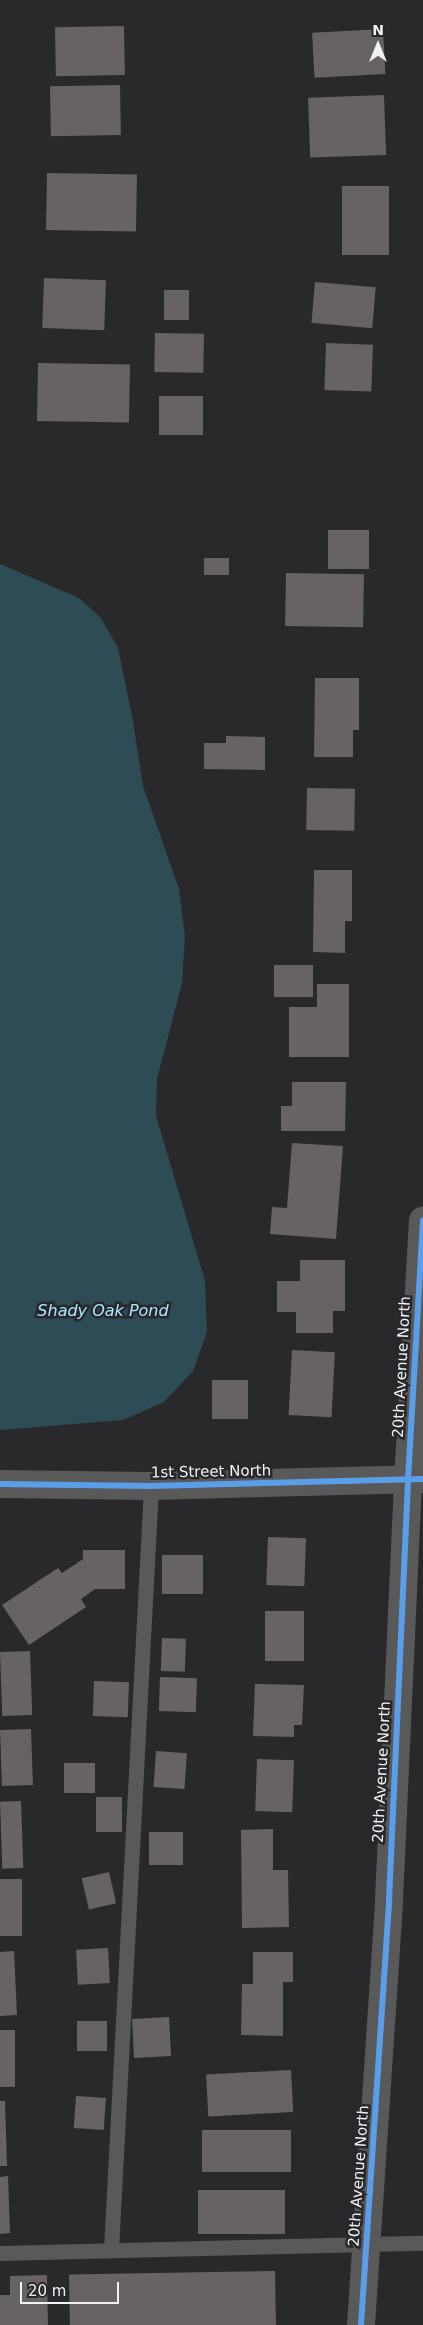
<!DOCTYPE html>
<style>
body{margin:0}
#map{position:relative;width:423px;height:2325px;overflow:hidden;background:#29292b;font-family:"DejaVu Sans",sans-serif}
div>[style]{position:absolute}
.water>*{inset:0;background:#2e4c56}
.building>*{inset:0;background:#676266;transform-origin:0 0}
.service>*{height:15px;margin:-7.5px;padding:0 7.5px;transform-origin:7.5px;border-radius:7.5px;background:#595959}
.minor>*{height:28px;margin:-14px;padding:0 14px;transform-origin:14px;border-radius:14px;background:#595959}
.cycleway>*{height:6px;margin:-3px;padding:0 3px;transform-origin:3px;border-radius:3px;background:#5a9eea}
span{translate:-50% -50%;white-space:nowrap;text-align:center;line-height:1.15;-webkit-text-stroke:5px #28282c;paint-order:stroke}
.street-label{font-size:15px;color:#f0f1f3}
.water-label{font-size:16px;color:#a7e9fe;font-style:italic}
.north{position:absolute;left:353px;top:20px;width:50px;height:50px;-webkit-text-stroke:4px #28282c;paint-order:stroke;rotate:0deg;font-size:14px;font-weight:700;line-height:20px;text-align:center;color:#f0f1f3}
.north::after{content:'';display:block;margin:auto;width:18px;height:22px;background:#f0f1f3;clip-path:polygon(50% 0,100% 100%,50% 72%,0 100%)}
.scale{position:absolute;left:20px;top:2282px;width:99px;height:22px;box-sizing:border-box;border:2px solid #f0f1f3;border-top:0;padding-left:6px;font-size:15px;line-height:18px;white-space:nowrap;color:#f0f1f3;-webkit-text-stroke:4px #28282c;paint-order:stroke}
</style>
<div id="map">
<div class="water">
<i style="clip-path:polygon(0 564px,79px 598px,101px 618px,118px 648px,133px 721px,143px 786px,179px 889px,185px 936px,182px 983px,157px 1079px,156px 1116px,205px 1281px,207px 1332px,193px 1371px,164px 1402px,123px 1420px,0 1430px)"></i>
</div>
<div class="building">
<i style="left:124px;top:26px;width:49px;height:69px;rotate:89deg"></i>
<i style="left:383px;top:29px;width:45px;height:71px;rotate:87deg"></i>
<i style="left:120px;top:85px;width:50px;height:70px;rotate:89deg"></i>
<i style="left:384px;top:95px;width:60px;height:76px;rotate:88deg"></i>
<i style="left:47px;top:173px;width:90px;height:57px;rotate:1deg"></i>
<i style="left:342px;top:186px;width:47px;height:69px"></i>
<i style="left:44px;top:278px;width:62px;height:50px;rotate:2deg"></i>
<i style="left:315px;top:282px;width:61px;height:41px;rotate:5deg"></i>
<i style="left:164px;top:290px;width:25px;height:30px"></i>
<i style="left:155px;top:333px;width:49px;height:39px;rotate:1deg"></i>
<i style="left:326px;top:343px;width:47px;height:47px;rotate:2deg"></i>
<i style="left:38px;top:363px;width:92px;height:58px;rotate:1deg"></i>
<i style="left:159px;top:396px;width:44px;height:39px"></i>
<i style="left:328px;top:530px;width:41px;height:39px"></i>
<i style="left:204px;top:558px;width:25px;height:17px"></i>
<i style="left:286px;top:573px;width:78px;height:53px;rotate:1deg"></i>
<i style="clip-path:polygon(315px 678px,359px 678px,359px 730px,353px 730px,353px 757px,314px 757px)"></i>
<i style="clip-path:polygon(226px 736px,265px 737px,265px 770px,204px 769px,204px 743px,226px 743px)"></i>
<i style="left:307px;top:788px;width:48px;height:42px;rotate:1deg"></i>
<i style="clip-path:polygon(314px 870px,352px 870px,352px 921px,345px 921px,345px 953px,313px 952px)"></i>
<i style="left:274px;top:965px;width:39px;height:32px"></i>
<i style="clip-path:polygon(317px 984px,349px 984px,349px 1057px,289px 1057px,289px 1007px,317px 1007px)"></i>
<i style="clip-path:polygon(292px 1082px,346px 1082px,345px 1131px,281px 1131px,281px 1106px,292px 1106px)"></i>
<i style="clip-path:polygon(292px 1143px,343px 1146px,336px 1239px,270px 1234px,272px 1207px,287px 1208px)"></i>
<i style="clip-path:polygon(300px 1260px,345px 1260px,345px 1311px,333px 1311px,333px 1333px,296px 1333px,296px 1312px,277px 1312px,277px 1281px,300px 1281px)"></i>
<i style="left:292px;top:1350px;width:43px;height:65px;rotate:3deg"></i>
<i style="left:212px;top:1380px;width:36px;height:39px"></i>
<i style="left:268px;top:1537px;width:38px;height:48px;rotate:2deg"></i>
<i style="clip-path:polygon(83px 1550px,125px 1550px,125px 1589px,95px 1589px,81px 1599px,86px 1607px,29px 1645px,2px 1605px,58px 1568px,62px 1573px,83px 1559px)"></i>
<i style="left:162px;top:1555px;width:41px;height:39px"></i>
<i style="left:265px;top:1611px;width:39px;height:50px"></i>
<i style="left:162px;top:1638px;width:24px;height:33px;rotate:2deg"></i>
<i style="left:30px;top:1651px;width:64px;height:30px;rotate:88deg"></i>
<i style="left:160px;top:1677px;width:37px;height:34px;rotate:2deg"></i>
<i style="left:94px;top:1681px;width:35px;height:35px;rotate:2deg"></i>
<i style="clip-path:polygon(255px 1684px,304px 1685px,302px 1725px,294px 1725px,294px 1737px,253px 1736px)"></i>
<i style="left:31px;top:1729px;width:56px;height:31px;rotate:88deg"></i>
<i style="left:156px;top:1751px;width:31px;height:36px;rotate:4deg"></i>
<i style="left:257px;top:1759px;width:37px;height:52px;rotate:2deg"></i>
<i style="left:64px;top:1763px;width:31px;height:30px"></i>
<i style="left:96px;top:1797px;width:26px;height:35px"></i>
<i style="left:21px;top:1801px;width:67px;height:21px;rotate:88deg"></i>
<i style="clip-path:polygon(273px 1829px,273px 1870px,288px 1870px,289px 1927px,242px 1928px,241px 1830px)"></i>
<i style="left:149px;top:1832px;width:34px;height:33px"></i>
<i style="left:109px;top:1872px;width:32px;height:28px;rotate:77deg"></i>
<i style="left:0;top:1879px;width:22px;height:57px"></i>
<i style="left:108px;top:1948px;width:35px;height:32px;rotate:87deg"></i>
<i style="clip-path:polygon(14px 1951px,17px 2015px,0 2016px,0 1952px)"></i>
<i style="clip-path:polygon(253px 1952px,293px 1952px,293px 1982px,283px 1982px,283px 2036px,241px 2035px,242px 1984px,253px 1984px)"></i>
<i style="left:169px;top:2017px;width:39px;height:37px;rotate:87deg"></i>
<i style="left:107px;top:2021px;width:30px;height:30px;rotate:90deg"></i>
<i style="left:0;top:2030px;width:15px;height:57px"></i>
<i style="left:291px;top:2070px;width:42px;height:85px;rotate:87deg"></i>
<i style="left:76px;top:2096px;width:30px;height:32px;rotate:4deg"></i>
<i style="clip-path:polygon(0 2101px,5px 2101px,7px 2166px,0 2166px)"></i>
<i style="left:291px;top:2130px;width:42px;height:89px;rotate:90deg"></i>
<i style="clip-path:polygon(8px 2176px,10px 2233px,0 2234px,0 2177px)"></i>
<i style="left:285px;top:2190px;width:44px;height:87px;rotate:90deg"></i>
<i style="left:275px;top:2271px;width:54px;height:206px;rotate:89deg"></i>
<i style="clip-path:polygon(47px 2275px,48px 2325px,0 2325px,0 2295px,10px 2295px,10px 2276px)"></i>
</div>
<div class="service">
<i style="left:111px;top:2250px;width:765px;rotate:-87deg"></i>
<i style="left:0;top:2253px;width:423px;rotate:-1.4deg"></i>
</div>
<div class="minor">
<i style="left:0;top:1484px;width:151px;rotate:0.8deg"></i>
<i style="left:151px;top:1486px;width:272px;rotate:-1.5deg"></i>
<i style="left:361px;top:2325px;width:426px;rotate:-86.2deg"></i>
<i style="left:389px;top:1900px;width:420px;rotate:-87.4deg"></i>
<i style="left:408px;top:1480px;width:260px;rotate:-86.7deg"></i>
</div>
<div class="cycleway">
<i style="left:0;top:1484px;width:151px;rotate:0.8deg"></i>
<i style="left:151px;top:1486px;width:272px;rotate:-1.5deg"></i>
<i style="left:361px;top:2325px;width:426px;rotate:-86.2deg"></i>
<i style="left:389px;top:1900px;width:420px;rotate:-87.4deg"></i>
<i style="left:408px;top:1480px;width:260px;rotate:-86.7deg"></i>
</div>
<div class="street-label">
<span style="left:402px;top:1367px;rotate:-87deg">20th Avenue North</span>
<span style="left:211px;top:1472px;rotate:-1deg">1st Street North</span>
<span style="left:382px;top:1772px;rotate:-87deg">20th Avenue North</span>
<span style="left:359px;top:2176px;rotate:-86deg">20th Avenue North</span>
</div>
<div class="water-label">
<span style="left:103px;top:1311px">Shady Oak Pond</span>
</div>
<div class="north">N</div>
<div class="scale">20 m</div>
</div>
